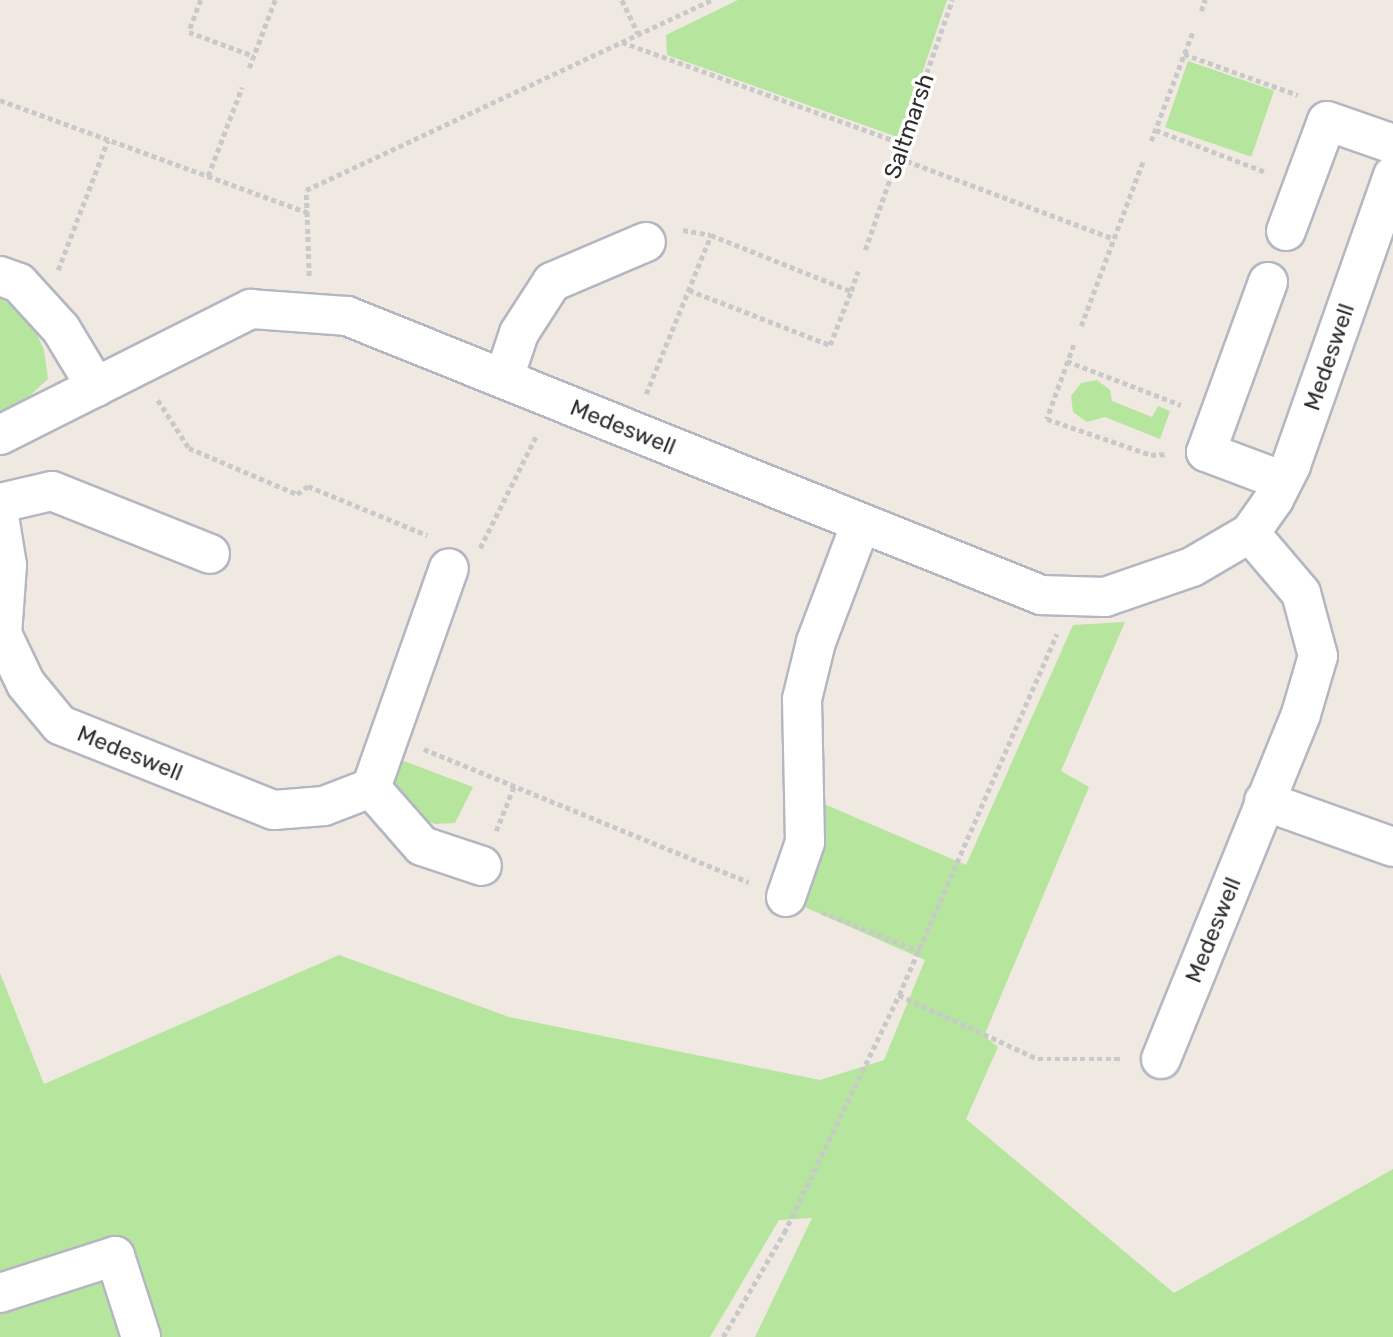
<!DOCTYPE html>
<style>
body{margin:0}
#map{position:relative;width:1393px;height:1337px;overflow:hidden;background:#efe9e1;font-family:Rubik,sans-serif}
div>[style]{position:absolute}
.green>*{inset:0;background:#b6e59e;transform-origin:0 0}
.path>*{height:4.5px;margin-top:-2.25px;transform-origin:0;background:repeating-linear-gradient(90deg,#c9c9c9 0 5px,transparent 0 8.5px)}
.roads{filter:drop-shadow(2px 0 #b4b7c1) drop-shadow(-2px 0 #b4b7c1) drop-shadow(0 2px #b4b7c1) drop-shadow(0 -2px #b4b7c1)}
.minor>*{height:38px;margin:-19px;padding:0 19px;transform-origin:19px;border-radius:19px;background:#fff}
span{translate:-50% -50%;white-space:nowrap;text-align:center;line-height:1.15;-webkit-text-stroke:7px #fff;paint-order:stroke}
.street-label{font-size:23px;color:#2e2e2e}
</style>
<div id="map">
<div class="green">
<i style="clip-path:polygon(738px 0,947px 0,900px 138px,667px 55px,666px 35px)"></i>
<i style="left:1188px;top:61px;width:91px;height:70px;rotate:19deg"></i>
<i style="clip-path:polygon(0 298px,29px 317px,44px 350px,48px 379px,25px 400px,0 412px)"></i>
<i style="clip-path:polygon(1097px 380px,1110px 390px,1112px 401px,1152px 417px,1158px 406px,1170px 411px,1160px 439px,1105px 417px,1087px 422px,1073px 412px,1071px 396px,1081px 383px)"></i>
<i style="clip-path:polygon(1125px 622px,1061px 771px,1089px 787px,984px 1036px,998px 1047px,966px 1119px,1174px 1293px,1393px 1169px,1393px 1337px,755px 1337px,812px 1218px,779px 1220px,710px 1337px,0 1337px,0 973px,44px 1084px,339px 955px,509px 1017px,820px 1080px,884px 1060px,925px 960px,784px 898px,824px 804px,966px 865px,1073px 625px)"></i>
<i style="clip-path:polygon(401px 760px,473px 787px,455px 823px,435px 824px,413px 815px,389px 786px)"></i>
</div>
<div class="path">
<i style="left:201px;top:0;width:34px;rotate:111deg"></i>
<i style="left:189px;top:32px;width:69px;rotate:20.3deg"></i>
<i style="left:622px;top:0;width:37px;rotate:64deg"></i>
<i style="left:1201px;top:11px;width:12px;rotate:-70deg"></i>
<i style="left:622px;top:42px;width:300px;rotate:19.9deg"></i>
<i style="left:1184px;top:54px;width:121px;rotate:19.8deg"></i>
<i style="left:249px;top:68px;width:73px;rotate:-69.1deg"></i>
<i style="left:0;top:100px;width:328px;rotate:20.1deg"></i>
<i style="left:1156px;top:130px;width:118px;rotate:20.9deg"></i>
<i style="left:1151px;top:141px;width:118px;rotate:-69.1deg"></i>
<i style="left:899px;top:158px;width:230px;rotate:20.6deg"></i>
<i style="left:208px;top:176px;width:95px;rotate:-69.1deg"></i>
<i style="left:683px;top:230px;width:28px;rotate:10deg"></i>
<i style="left:711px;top:235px;width:151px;rotate:21.8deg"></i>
<i style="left:851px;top:291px;width:21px;rotate:-71deg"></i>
<i style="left:865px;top:250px;width:265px;rotate:-70.8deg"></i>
<i style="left:58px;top:270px;width:139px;rotate:-69deg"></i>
<i style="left:309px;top:276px;width:86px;rotate:-92deg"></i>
<i style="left:306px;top:190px;width:447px;rotate:-25.1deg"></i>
<i style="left:689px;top:290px;width:151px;rotate:21.3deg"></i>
<i style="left:830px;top:345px;width:58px;rotate:-68.7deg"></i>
<i style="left:1081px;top:326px;width:176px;rotate:-69.4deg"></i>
<i style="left:1074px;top:345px;width:79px;rotate:110deg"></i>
<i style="left:1047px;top:419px;width:110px;rotate:19.1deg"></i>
<i style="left:1151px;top:455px;width:16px;rotate:-4deg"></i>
<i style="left:1067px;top:361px;width:122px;rotate:21.1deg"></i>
<i style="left:646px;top:394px;width:172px;rotate:-67.8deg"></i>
<i style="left:158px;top:400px;width:57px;rotate:57.1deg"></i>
<i style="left:189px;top:448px;width:117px;rotate:23.1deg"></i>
<i style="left:297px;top:494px;width:14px;rotate:-36deg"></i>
<i style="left:308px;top:486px;width:129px;rotate:22.4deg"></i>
<i style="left:480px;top:548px;width:127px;rotate:-63.4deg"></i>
<i style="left:424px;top:749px;width:351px;rotate:22.3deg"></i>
<i style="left:496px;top:831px;width:48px;rotate:-68.2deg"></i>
<i style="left:822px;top:912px;width:105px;rotate:21.9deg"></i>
<i style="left:899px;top:995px;width:153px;rotate:24.7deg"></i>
<i style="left:1038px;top:1059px;width:84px"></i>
<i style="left:723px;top:1337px;width:121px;rotate:-59.6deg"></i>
<i style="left:784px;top:1233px;width:264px;rotate:-64.2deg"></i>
<i style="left:899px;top:995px;width:394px;rotate:-66.4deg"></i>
</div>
<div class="roads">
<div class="minor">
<i style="left:1286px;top:231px;width:117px;rotate:-69.6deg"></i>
<i style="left:1327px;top:121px;width:70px;rotate:19.2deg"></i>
<i style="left:0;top:276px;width:20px;rotate:20deg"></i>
<i style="left:19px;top:283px;width:62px;rotate:47.6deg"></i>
<i style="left:61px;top:329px;width:68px;rotate:58.9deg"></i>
<i style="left:1268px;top:282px;width:181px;rotate:110deg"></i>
<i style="left:1206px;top:452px;width:82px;rotate:20.6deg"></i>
<i style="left:504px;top:378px;width:47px;rotate:-71.6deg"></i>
<i style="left:519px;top:333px;width:61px;rotate:-57.1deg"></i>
<i style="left:552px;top:282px;width:102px;rotate:-23.1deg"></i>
<i style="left:0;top:435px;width:281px;rotate:-26.7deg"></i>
<i style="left:251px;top:309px;width:96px;rotate:4.2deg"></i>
<i style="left:347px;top:316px;width:748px;rotate:21.9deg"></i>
<i style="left:1041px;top:595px;width:64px;rotate:1.8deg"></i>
<i style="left:1105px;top:597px;width:92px;rotate:-19deg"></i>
<i style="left:1192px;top:567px;width:67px;rotate:-30.4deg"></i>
<i style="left:1250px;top:533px;width:42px;rotate:-54.8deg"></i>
<i style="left:1274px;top:499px;width:38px;rotate:-63deg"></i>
<i style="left:1291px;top:465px;width:307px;rotate:-70.6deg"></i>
<i style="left:0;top:503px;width:53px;rotate:-13deg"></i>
<i style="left:52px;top:491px;width:170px;rotate:21.7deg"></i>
<i style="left:0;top:522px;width:44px;rotate:80.8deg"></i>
<i style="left:7px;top:565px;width:69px;rotate:94.1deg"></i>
<i style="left:2px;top:634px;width:55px;rotate:64.4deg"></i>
<i style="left:26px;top:684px;width:53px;rotate:50.3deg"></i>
<i style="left:60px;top:725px;width:230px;rotate:21.7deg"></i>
<i style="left:274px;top:810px;width:50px;rotate:-4.6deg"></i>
<i style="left:324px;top:806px;width:50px;rotate:-21deg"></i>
<i style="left:371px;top:788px;width:233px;rotate:-70.5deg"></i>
<i style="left:371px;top:788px;width:77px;rotate:48.7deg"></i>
<i style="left:422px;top:846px;width:63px;rotate:18.4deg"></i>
<i style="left:1264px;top:801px;width:137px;rotate:19.6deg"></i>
<i style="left:786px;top:897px;width:58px;rotate:-70.9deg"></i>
<i style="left:805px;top:842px;width:143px;rotate:-91.2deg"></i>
<i style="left:802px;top:699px;width:59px;rotate:-76.2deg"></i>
<i style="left:816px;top:642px;width:127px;rotate:-69.3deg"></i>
<i style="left:1161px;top:1059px;width:372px;rotate:-67.9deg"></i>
<i style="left:1301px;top:714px;width:60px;rotate:-73.7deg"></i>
<i style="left:1318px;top:656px;width:65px;rotate:-105.1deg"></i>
<i style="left:1301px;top:593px;width:79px;rotate:-130.4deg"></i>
<i style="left:0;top:1293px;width:121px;rotate:-17.8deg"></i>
<i style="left:115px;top:1256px;width:85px;rotate:72.2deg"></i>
</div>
</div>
<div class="street-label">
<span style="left:909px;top:126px;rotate:-71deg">Saltmarsh</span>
<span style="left:1329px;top:357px;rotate:-71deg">Medeswell</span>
<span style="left:623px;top:427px;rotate:22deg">Medeswell</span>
<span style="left:130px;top:753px;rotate:22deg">Medeswell</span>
<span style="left:1213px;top:930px;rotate:-68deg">Medeswell</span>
</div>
</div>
